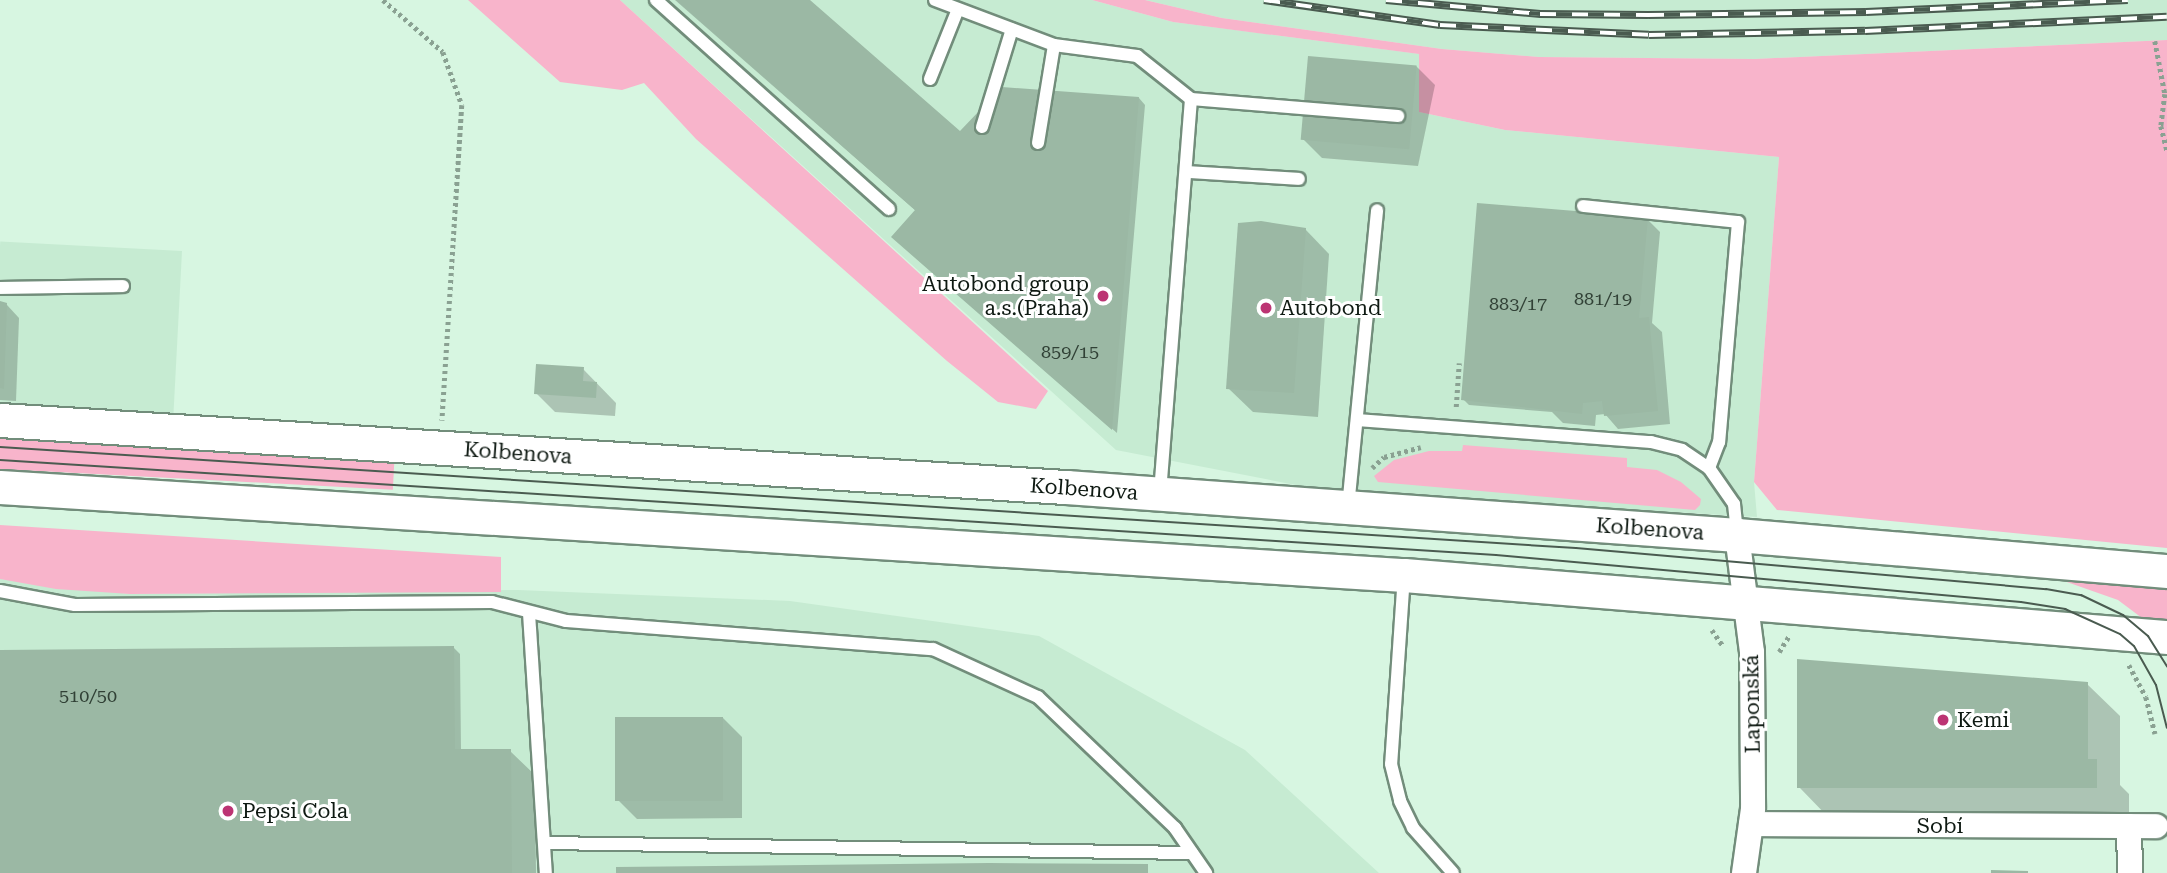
<!DOCTYPE html>
<meta charset="utf-8">
<style>
body{margin:0}
#map{position:relative;width:2167px;height:873px;overflow:hidden;background:#d7f6e1;font-family:"Roboto Serif",serif}
div>[style]{position:absolute}
.built>*{inset:0;background:#c6ebd2;transform-origin:0 0}
.green>*{inset:0;background:#f8b4cb;transform-origin:0 0}
.shadow>*{inset:0;background:#0003}
.building>*{inset:0;background:#9bb8a4;transform-origin:0 0}
.path>*{height:4.5px;margin-top:-2.25px;transform-origin:0;background:repeating-linear-gradient(90deg,#8aa192 0 3.5px,transparent 0 7px)}
.roads{filter:drop-shadow(2px 0 #728d7b) drop-shadow(-2px 0 #728d7b) drop-shadow(0 2px #728d7b) drop-shadow(0 -2px #728d7b)}
.service>*{height:12px;margin:-6px;padding:0 6px;transform-origin:6px;border-radius:6px;background:#fff}
.minor>*{height:24px;margin:-12px;padding:0 12px;transform-origin:12px;border-radius:12px;background:#fff}
.secondary>*{height:33px;margin:-16.5px;padding:0 16.5px;transform-origin:16.5px;border-radius:16.5px;background:#fff}
.tram>*{height:2px;margin:-1px;padding:0 1px;transform-origin:1px;border-radius:1px;background:#4a5b50}
.rail>*{height:8px;margin-top:-4px;transform-origin:0;background:repeating-linear-gradient(90deg,#fff 0 16px,#4a5b50 0 32px);box-sizing:border-box;border-block:2px solid #4a5b50}
.dots>*{width:19px;height:19px;translate:-50% -50%;box-sizing:border-box;border:4px solid #fff;border-radius:50%}
span{translate:-50% -50%;white-space:nowrap;text-align:center;line-height:1.15;-webkit-text-stroke:6px #fff;paint-order:stroke}
.number-label{font-size:18px;color:#314136}
.number-label span{-webkit-text-stroke-width:0}
.poi-label{font-size:21px;color:#0e1912}
.right{translate:-100% -50%;text-align:right}
.left{translate:0 -50%;text-align:left}
.street-label{font-size:21px;color:#0e1912}
</style>
<div id="map">
<div class="built">
<i style="clip-path:polygon(620px 0,1092px 0,1173px 22px,1420px 54px,1419px 112px,1505px 130px,1779px 157px,1754px 482px,1757px 517px,1332px 492px,1116px 450px)"></i>
<i style="clip-path:polygon(1145px 0,2167px 0,2167px 40px,1755px 59px,1539px 57px,1442px 49px,1222px 18px)"></i>
<i style="left:182px;top:251px;width:168px;height:182px;rotate:93deg"></i>
<i style="clip-path:polygon(0 579px,130px 594px,518px 590px,790px 601px,1039px 636px,1245px 750px,1379px 873px,0 873px)"></i>
</div>
<div class="green">
<i style="clip-path:polygon(468px 0,620px 0,1048px 391px,1036px 409px,998px 402px,947px 361px,696px 139px,644px 83px,622px 90px,560px 82px)"></i>
<i style="clip-path:polygon(1092px 0,1145px 0,1222px 18px,1442px 49px,1539px 57px,1755px 59px,2167px 40px,2167px 548px,1777px 510px,1754px 482px,1779px 157px,1505px 130px,1419px 112px,1419px 54px,1173px 22px)"></i>
<i style="left:0;top:438px;width:395px;height:31px;rotate:3deg"></i>
<i style="clip-path:polygon(1463px 445px,1627px 458px,1627px 467px,1657px 470px,1681px 482px,1701px 499px,1700px 505px,1695px 510px,1378px 482px,1374px 476px,1394px 460px,1429px 451px,1462px 451px)"></i>
<i style="clip-path:polygon(0 525px,501px 557px,501px 592px,130px 594px,56px 589px,0 579px)"></i>
<i style="clip-path:polygon(2064px 581px,2167px 590px,2167px 623px,2146px 621px,2118px 600px)"></i>
</div>
<div class="shadow">
<i style="clip-path:polygon(675px 0,808px 0,960px 134px,1139px 98px,1145px 105px,1117px 433px,894px 237px,916px 211px)"></i>
<i style="clip-path:polygon(1416px 66px,1435px 85px,1418px 166px,1322px 158px,1303px 139px)"></i>
<i style="clip-path:polygon(1647px 219px,1660px 232px,1652px 323px,1662px 332px,1670px 424px,1618px 429px,1605px 414px,1596px 415px,1595px 426px,1563px 423px,1552px 412px,1469px 405px,1463px 399px)"></i>
<i style="clip-path:polygon(1305px 229px,1329px 254px,1318px 417px,1253px 412px,1228px 388px)"></i>
<i style="clip-path:polygon(0 305px,7px 305px,19px 318px,16px 401px,0 400px)"></i>
<i style="clip-path:polygon(583px 369px,616px 403px,615px 416px,555px 412px,536px 393px)"></i>
<i style="clip-path:polygon(454px 648px,460px 654px,461px 751px,510px 751px,535px 775px,536px 873px,0 873px,0 653px)"></i>
<i style="clip-path:polygon(2087px 684px,2120px 716px,2120px 785px,2129px 794px,2129px 820px,1831px 820px,1799px 787px)"></i>
<i style="clip-path:polygon(723px 718px,742px 737px,742px 818px,637px 819px,618px 800px)"></i>
</div>
<div class="building">
<i style="clip-path:polygon(676px 0,810px 0,960px 131px,1002px 87px,1139px 97px,1112px 430px,891px 237px,915px 210px)"></i>
<i style="left:1308px;top:56px;width:109px;height:84px;rotate:5deg"></i>
<i style="clip-path:polygon(1477px 203px,1648px 217px,1639px 318px,1649px 317px,1658px 411px,1604px 416px,1602px 401px,1583px 403px,1582px 414px,1461px 400px)"></i>
<i style="clip-path:polygon(1261px 221px,1306px 228px,1294px 393px,1226px 389px,1238px 223px)"></i>
<i style="clip-path:polygon(0 301px,7px 303px,4px 389px,0 388px)"></i>
<i style="clip-path:polygon(536px 364px,584px 367px,583px 381px,597px 382px,596px 398px,534px 394px)"></i>
<i style="clip-path:polygon(454px 646px,455px 749px,511px 749px,512px 873px,0 873px,0 650px)"></i>
<i style="clip-path:polygon(1797px 659px,2088px 682px,2088px 759px,2097px 759px,2097px 788px,1797px 788px)"></i>
<i style="left:615px;top:717px;width:108px;height:84px"></i>
<i style="clip-path:polygon(989px 863px,1148px 864px,1148px 873px,616px 873px,616px 867px)"></i>
<i style="clip-path:polygon(1991px 870px,2028px 871px,2028px 873px,1991px 873px)"></i>
</div>
<div class="path">
<i style="left:383px;top:0;width:79px;rotate:40.9deg"></i>
<i style="left:443px;top:52px;width:56px;rotate:70.3deg"></i>
<i style="left:462px;top:105px;width:316px;rotate:93.6deg"></i>
<i style="left:2155px;top:41px;width:54px;rotate:79.3deg"></i>
<i style="left:2165px;top:94px;width:32px;rotate:97deg"></i>
<i style="left:2161px;top:126px;width:25px;rotate:76deg"></i>
<i style="left:1456px;top:407px;width:44px;rotate:-86.1deg"></i>
<i style="left:1372px;top:468px;width:16px;rotate:-43deg"></i>
<i style="left:1384px;top:457px;width:38px;rotate:-15deg"></i>
<i style="left:1712px;top:630px;width:19px;rotate:55deg"></i>
<i style="left:1779px;top:652px;width:19px;rotate:-58deg"></i>
<i style="left:2129px;top:665px;width:36px;rotate:62deg"></i>
<i style="left:2146px;top:697px;width:38px;rotate:76deg"></i>
</div>
<div class="roads">
<div class="service">
<i style="left:656px;top:0;width:313px;rotate:41.9deg"></i>
<i style="left:935px;top:0;width:127px;rotate:20.7deg"></i>
<i style="left:1054px;top:45px;width:84px;rotate:7.5deg"></i>
<i style="left:1137px;top:56px;width:69px;rotate:38.5deg"></i>
<i style="left:1191px;top:99px;width:396px;rotate:94.5deg"></i>
<i style="left:930px;top:79px;width:75px;rotate:-68.2deg"></i>
<i style="left:1191px;top:99px;width:208px;rotate:4.7deg"></i>
<i style="left:982px;top:127px;width:102px;rotate:-73deg"></i>
<i style="left:1038px;top:143px;width:99px;rotate:-80.7deg"></i>
<i style="left:1188px;top:172px;width:111px;rotate:3.6deg"></i>
<i style="left:1583px;top:206px;width:156px;rotate:5.9deg"></i>
<i style="left:1738px;top:222px;width:221px;rotate:94.9deg"></i>
<i style="left:1719px;top:442px;width:28px;rotate:111deg"></i>
<i style="left:1709px;top:468px;width:44px;rotate:55.2deg"></i>
<i style="left:1734px;top:504px;width:30px;rotate:84deg"></i>
<i style="left:0;top:288px;width:123px;rotate:-0.9deg"></i>
<i style="left:1357px;top:420px;width:295px;rotate:4.3deg"></i>
<i style="left:1651px;top:442px;width:32px;rotate:14deg"></i>
<i style="left:1682px;top:450px;width:32px;rotate:34deg"></i>
<i style="left:1348px;top:507px;width:298px;rotate:-84.4deg"></i>
<i style="left:1404px;top:575px;width:189px;rotate:93.9deg"></i>
<i style="left:1391px;top:764px;width:38px;rotate:76deg"></i>
<i style="left:1400px;top:801px;width:30px;rotate:64deg"></i>
<i style="left:1413px;top:828px;width:60px;rotate:48.4deg"></i>
<i style="left:0;top:591px;width:76px;rotate:10.6deg"></i>
<i style="left:75px;top:605px;width:417px;rotate:-0.4deg"></i>
<i style="left:492px;top:602px;width:76px;rotate:14.4deg"></i>
<i style="left:566px;top:621px;width:368px;rotate:4.4deg"></i>
<i style="left:933px;top:649px;width:115px;rotate:24.6deg"></i>
<i style="left:1038px;top:697px;width:190px;rotate:43.7deg"></i>
<i style="left:1175px;top:828px;width:55px;rotate:55.4deg"></i>
<i style="left:529px;top:613px;width:261px;rotate:86.3deg"></i>
<i style="left:546px;top:843px;width:646px;rotate:0.89deg"></i>
</div>
<div class="minor">
<i style="left:1737px;top:535px;width:118px;rotate:82.7deg"></i>
<i style="left:1752px;top:652px;width:157px;rotate:89.6deg"></i>
<i style="left:1753px;top:809px;width:65px;rotate:98deg"></i>
<i style="left:1751px;top:824px;width:405px;rotate:0.3deg"></i>
<i style="left:2129px;top:826px;width:47px;rotate:88.8deg"></i>
</div>
<div class="secondary">
<i style="left:0;top:420px;width:1068px;rotate:3.6deg"></i>
<i style="left:1066px;top:487px;width:673px;rotate:4.09deg"></i>
<i style="left:1737px;top:535px;width:432px;rotate:4.8deg"></i>
<i style="left:0;top:487px;width:1407px;rotate:3.59deg"></i>
<i style="left:1404px;top:575px;width:766px;rotate:4.65deg"></i>
</div>
</div>
<div class="tram">
<i style="left:0;top:447px;width:1579px;rotate:3.67deg"></i>
<i style="left:1576px;top:548px;width:472px;rotate:5deg"></i>
<i style="left:2046px;top:589px;width:36px;rotate:10deg"></i>
<i style="left:2081px;top:595px;width:47px;rotate:25.5deg"></i>
<i style="left:2123px;top:615px;width:33px;rotate:40deg"></i>
<i style="left:2148px;top:636px;width:36px;rotate:58deg"></i>
<i style="left:0;top:460px;width:1499px;rotate:3.63deg"></i>
<i style="left:1496px;top:555px;width:527px;rotate:5.12deg"></i>
<i style="left:2021px;top:602px;width:45px;rotate:9deg"></i>
<i style="left:2065px;top:609px;width:60px;rotate:24.4deg"></i>
<i style="left:2120px;top:634px;width:18px;rotate:41deg"></i>
<i style="left:2134px;top:646px;width:45px;rotate:60.6deg"></i>
<i style="left:2156px;top:685px;width:44px;rotate:75.7deg"></i>
</div>
<div class="rail">
<i style="left:1264px;top:0;width:178px;rotate:8.1deg"></i>
<i style="left:1440px;top:25px;width:209px;rotate:2.7deg"></i>
<i style="left:1649px;top:35px;width:216px;rotate:-1.1deg"></i>
<i style="left:1865px;top:31px;width:302px;rotate:-2.7deg"></i>
<i style="left:1386px;top:0;width:155px;rotate:5.2deg"></i>
<i style="left:1540px;top:14px;width:108px;rotate:0.5deg"></i>
<i style="left:1648px;top:15px;width:218px;rotate:-0.8deg"></i>
<i style="left:1866px;top:12px;width:262px;rotate:-2.6deg"></i>
</div>
<div class="dots">
<i style="left:1103px;top:296px;background:#bc3473"></i>
<i style="left:1266px;top:308px;background:#bc3473"></i>
<i style="left:1943px;top:720px;background:#bc3473"></i>
<i style="left:228px;top:811px;background:#bc3473"></i>
</div>
<div class="number-label">
<span style="left:1603px;top:299px">881/19</span>
<span style="left:1518px;top:304px">883/17</span>
<span style="left:1070px;top:352px">859/15</span>
<span style="left:88px;top:696px">510/50</span>
</div>
<div class="poi-label">
<span class="right" style="left:1089px;top:296px">Autobond group<br>a.s.(Praha)</span>
<span class="left" style="left:1280px;top:308px">Autobond</span>
<span class="left" style="left:1957px;top:720px">Kemi</span>
<span class="left" style="left:242px;top:811px">Pepsi Cola</span>
</div>
<div class="street-label">
<span style="left:518px;top:453px;rotate:4deg">Kolbenova</span>
<span style="left:1084px;top:489px;rotate:4deg">Kolbenova</span>
<span style="left:1650px;top:529px;rotate:4deg">Kolbenova</span>
<span style="left:1752px;top:704px;rotate:-91deg">Laponská</span>
<span style="left:1940px;top:826px">Sobí</span>
</div>
</div>
